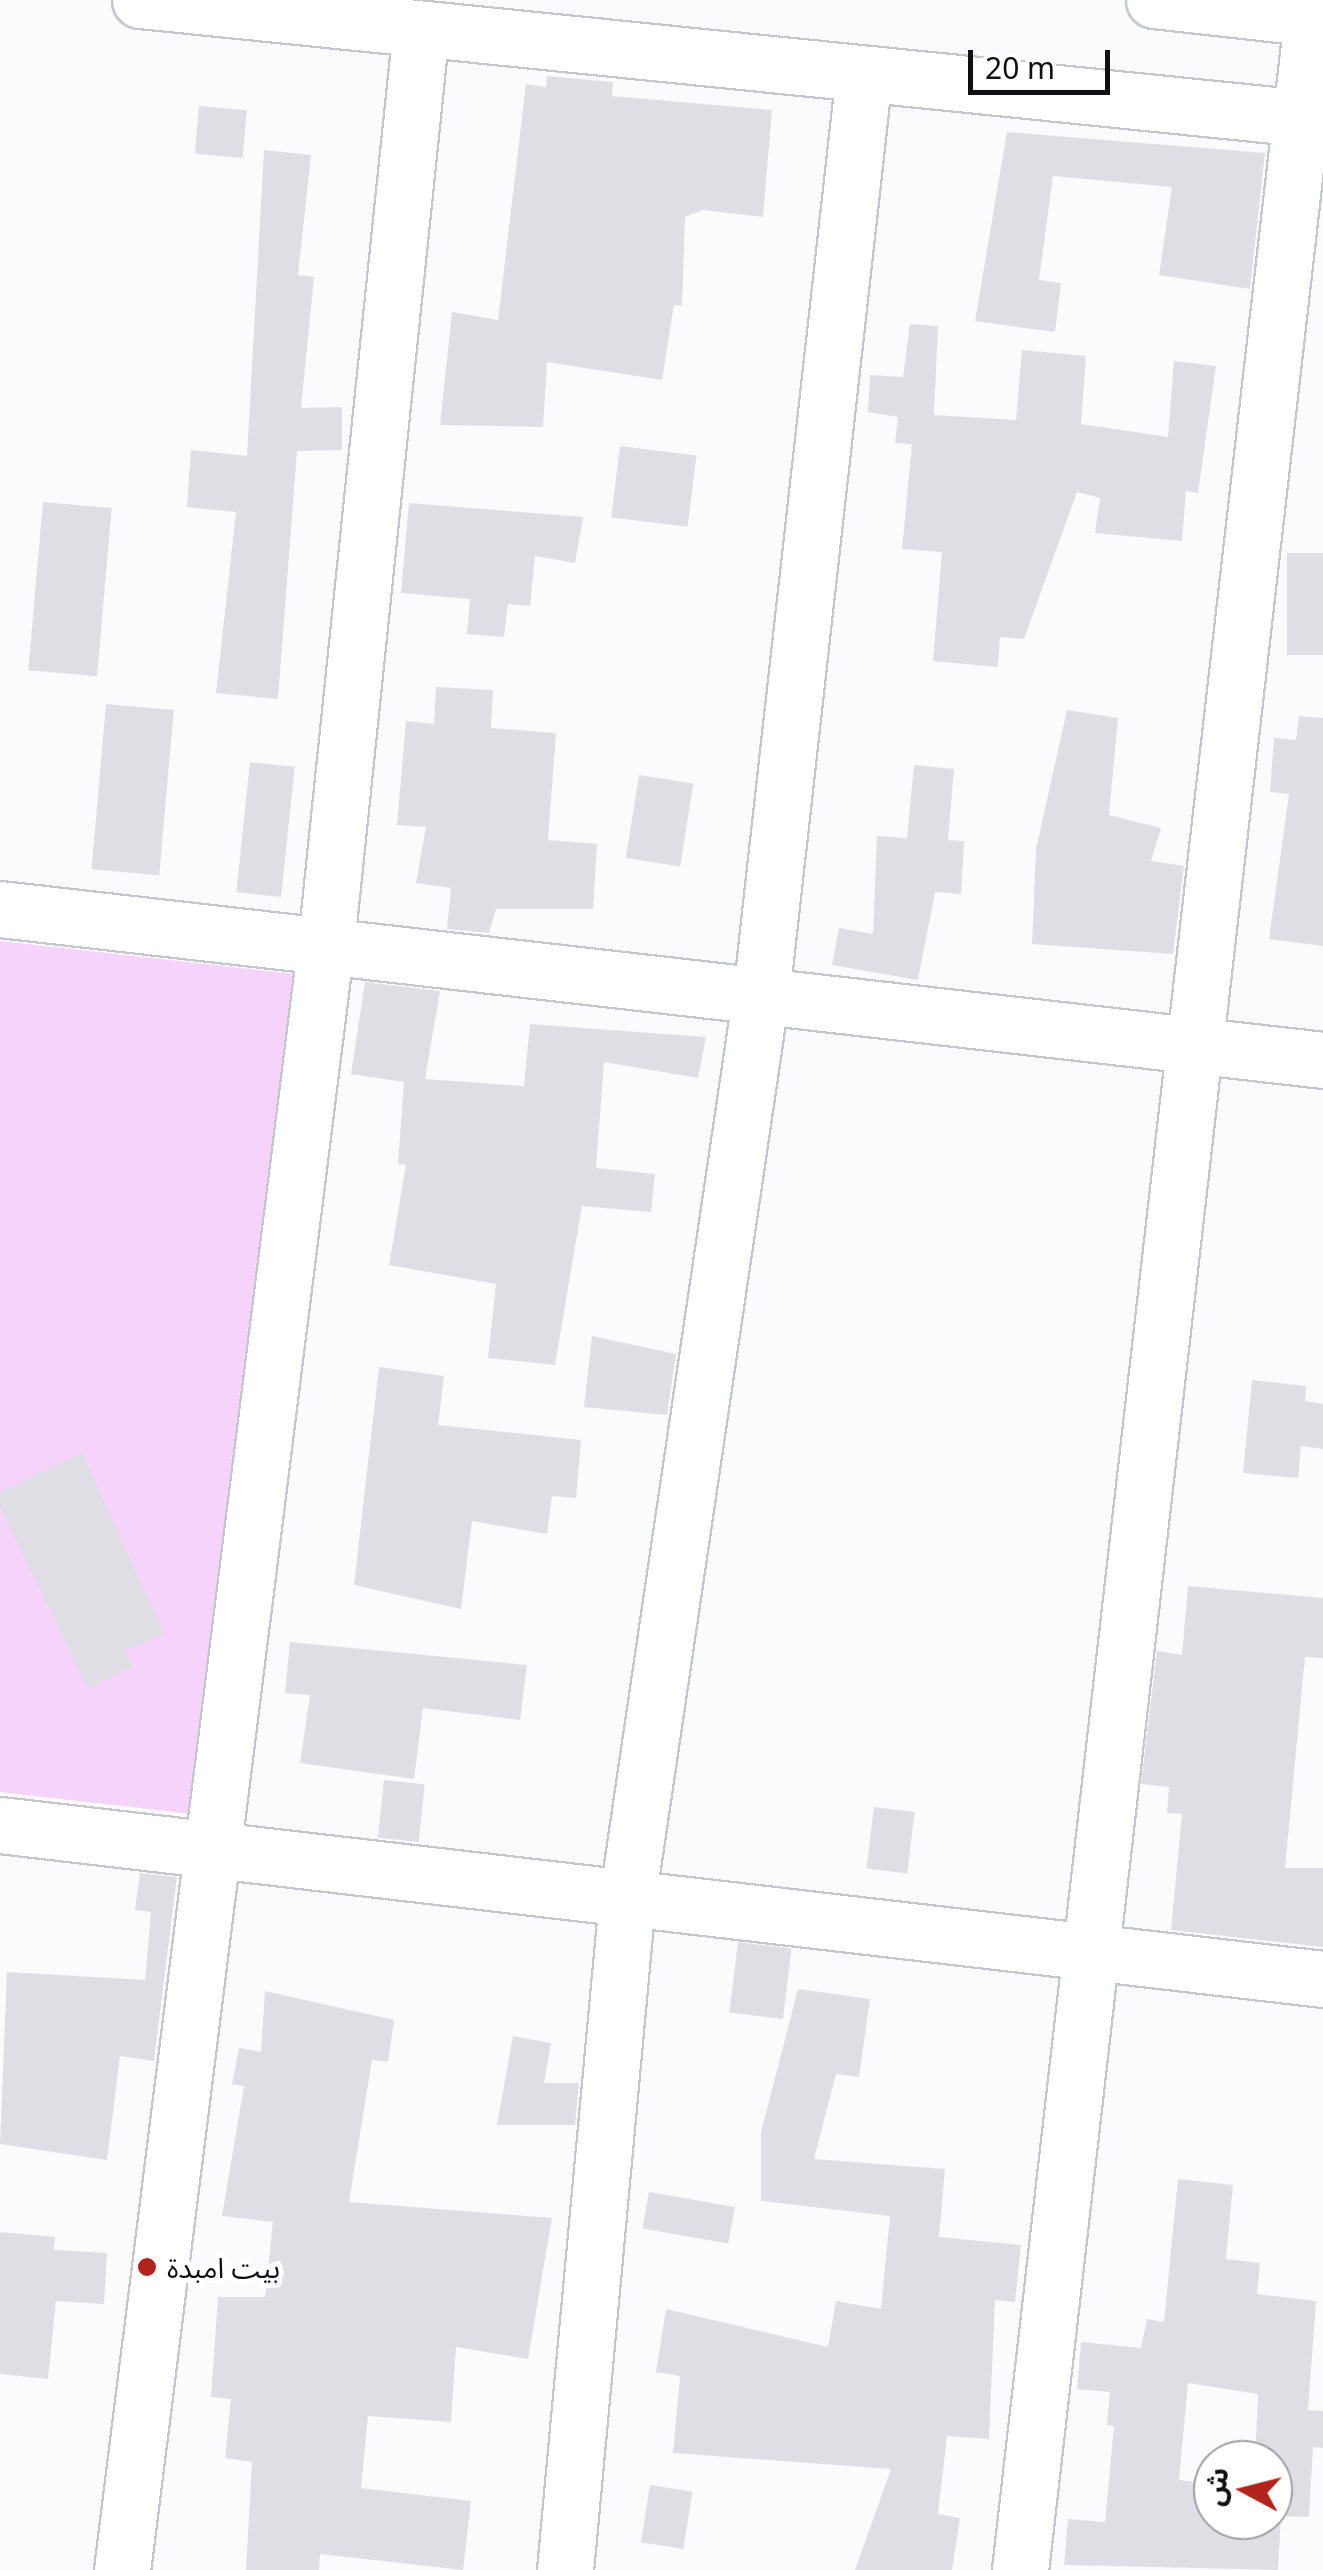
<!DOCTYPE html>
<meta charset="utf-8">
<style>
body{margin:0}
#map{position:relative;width:1323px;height:2570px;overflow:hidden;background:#fbfbfe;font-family:"Noto Sans","Noto Sans Arabic",sans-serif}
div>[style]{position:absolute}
.green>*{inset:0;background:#f5d3fb}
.building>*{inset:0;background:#e0dee5;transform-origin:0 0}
.roads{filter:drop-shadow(2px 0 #c5c6ce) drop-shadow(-2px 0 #c5c6ce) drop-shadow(0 2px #c5c6ce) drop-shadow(0 -2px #c5c6ce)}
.minor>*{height:55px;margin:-27.5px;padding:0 27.5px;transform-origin:27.5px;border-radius:27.5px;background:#fff}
.major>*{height:55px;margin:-27.5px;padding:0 27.5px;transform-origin:27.5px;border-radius:27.5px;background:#fff}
.dots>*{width:28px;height:28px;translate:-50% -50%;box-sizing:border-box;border:5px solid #fff;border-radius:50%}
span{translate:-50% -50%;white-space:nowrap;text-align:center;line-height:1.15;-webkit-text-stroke:10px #fff;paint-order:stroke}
.poi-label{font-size:28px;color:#101013}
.left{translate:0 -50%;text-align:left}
.north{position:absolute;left:1193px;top:2440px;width:100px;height:100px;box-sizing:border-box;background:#fff;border:2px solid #9f9fa1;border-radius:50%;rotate:277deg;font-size:28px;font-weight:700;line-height:40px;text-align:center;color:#101013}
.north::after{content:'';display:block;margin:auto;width:35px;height:45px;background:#b2231c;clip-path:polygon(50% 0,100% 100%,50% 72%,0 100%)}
.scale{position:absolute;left:968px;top:50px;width:142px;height:45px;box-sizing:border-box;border:5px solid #101013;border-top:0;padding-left:12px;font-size:30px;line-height:35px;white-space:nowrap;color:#101013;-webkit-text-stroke:8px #fff;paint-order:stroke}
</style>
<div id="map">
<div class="green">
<i style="clip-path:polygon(0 941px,294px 974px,192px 1814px,0 1792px)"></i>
</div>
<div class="building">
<i style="clip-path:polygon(547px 76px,613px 82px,612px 96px,772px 110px,763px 217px,703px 210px,685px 217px,682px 306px,674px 305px,662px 380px,547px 362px,543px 427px,440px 425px,452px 312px,498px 320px,526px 84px,546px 87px)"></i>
<i style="left:199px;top:106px;width:48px;height:48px;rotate:5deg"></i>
<i style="clip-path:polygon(1007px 132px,1265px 153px,1250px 289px,1159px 275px,1172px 187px,1053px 176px,1039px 280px,1061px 283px,1055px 332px,975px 321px)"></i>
<i style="clip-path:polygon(264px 150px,311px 155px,298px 275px,314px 277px,301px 408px,342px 407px,342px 450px,297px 451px,278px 699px,216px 693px,236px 512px,187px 507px,191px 450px,247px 456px)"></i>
<i style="clip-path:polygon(910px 324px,938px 326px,934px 415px,1016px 420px,1022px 350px,1086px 356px,1081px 424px,1168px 437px,1174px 361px,1216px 366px,1198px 493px,1186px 491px,1182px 541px,1095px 533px,1100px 498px,1077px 492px,1024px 639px,1000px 637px,998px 667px,933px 661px,942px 552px,902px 549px,912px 444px,895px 443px,898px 417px,868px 412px,870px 375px,903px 377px)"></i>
<i style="left:620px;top:446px;width:77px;height:72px;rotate:7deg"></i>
<i style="left:43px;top:502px;width:69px;height:169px;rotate:5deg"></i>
<i style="clip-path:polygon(409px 503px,583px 517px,575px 563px,535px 556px,530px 606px,508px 604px,504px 637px,467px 634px,470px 599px,401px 593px)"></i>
<i style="left:1287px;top:553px;width:36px;height:102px"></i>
<i style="clip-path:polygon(436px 687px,493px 690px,491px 728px,556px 733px,548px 840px,597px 844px,593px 909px,496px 909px,489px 933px,447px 929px,451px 888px,416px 883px,426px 827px,397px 825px,406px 721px,434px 724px)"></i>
<i style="left:106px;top:704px;width:68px;height:166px;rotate:5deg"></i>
<i style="clip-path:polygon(1067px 710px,1118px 718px,1109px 815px,1161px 828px,1151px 861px,1184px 866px,1173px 954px,1032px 944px,1036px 849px)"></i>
<i style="clip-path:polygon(1299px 716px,1323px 718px,1323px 946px,1269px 939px,1289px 794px,1270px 792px,1274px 738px,1296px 740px)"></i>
<i style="left:250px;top:762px;width:45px;height:131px;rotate:6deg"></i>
<i style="clip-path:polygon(914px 765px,954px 769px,948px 840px,964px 841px,961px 894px,935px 892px,918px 980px,832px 965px,839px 928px,873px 934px,877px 836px,907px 838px)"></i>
<i style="left:639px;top:775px;width:55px;height:84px;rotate:9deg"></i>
<i style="clip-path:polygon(365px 982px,440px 991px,425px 1079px,524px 1086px,530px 1024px,706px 1037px,698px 1078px,604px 1062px,596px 1168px,655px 1174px,651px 1212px,582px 1206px,555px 1365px,488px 1358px,496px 1284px,389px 1265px,406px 1165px,398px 1164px,404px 1082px,351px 1074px)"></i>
<i style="clip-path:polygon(592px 1336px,676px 1354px,667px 1415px,584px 1407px)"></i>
<i style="clip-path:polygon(379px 1367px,444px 1376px,438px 1425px,581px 1440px,576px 1498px,552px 1496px,547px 1534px,472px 1521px,461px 1609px,354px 1585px)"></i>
<i style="clip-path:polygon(1252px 1380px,1306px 1386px,1305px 1401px,1323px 1404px,1323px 1449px,1301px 1446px,1298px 1478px,1243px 1473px)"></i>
<i style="clip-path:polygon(82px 1453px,164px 1634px,125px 1651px,133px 1667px,88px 1688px,0 1507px,0 1492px)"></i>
<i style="clip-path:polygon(1188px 1586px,1323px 1598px,1323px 1658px,1305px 1657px,1285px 1868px,1323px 1868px,1323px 1947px,1171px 1930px,1182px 1814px,1167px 1813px,1169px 1787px,1141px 1784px,1157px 1651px,1182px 1655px)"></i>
<i style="clip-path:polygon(290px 1642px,527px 1665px,520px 1720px,423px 1708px,414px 1779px,300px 1763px,310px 1695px,285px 1693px)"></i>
<i style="left:384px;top:1780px;width:41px;height:58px;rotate:6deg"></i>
<i style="left:874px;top:1807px;width:41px;height:62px;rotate:7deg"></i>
<i style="clip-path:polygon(140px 1873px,177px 1877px,154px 2061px,120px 2056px,107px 2160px,0 2144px,7px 1972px,145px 1980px,151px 1912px,135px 1910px)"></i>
<i style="left:738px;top:1942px;width:54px;height:71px;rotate:7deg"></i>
<i style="clip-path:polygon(798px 1989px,870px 1999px,859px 2077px,836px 2074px,814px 2159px,945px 2169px,939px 2237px,1021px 2245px,1015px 2302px,995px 2300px,989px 2439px,947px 2436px,938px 2514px,960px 2518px,952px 2570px,855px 2570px,891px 2469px,673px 2453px,680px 2376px,656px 2372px,666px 2309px,828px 2347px,836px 2301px,881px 2309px,890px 2216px,761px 2201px,761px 2132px)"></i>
<i style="clip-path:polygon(265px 1991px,394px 2020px,388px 2062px,372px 2060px,349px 2202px,552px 2218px,528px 2359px,456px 2347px,451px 2422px,368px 2416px,361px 2488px,471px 2501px,463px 2570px,320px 2554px,319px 2570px,246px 2570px,252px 2462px,225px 2458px,231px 2399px,211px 2397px,218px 2297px,265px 2297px,273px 2222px,222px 2216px,244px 2086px,232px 2084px,239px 2048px,261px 2052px)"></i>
<i style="clip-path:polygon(513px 2036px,551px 2043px,544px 2083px,579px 2083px,575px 2125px,497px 2125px)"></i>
<i style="clip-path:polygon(evenodd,1178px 2179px,1233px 2185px,1226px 2259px,1260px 2263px,1257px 2294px,1316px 2301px,1308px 2410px,1323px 2411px,1323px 2448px,1313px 2447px,1309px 2517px,1281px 2516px,1278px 2570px,1064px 2565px,1068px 2519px,1105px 2522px,1114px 2426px,1107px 2425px,1110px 2392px,1077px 2389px,1081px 2342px,1141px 2348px,1147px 2319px,1164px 2322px,1178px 2179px,1188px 2383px,1258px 2394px,1255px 2460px,1273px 2460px,1273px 2520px,1213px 2520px,1213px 2484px,1179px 2480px,1188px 2383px)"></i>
<i style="left:649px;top:2192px;width:87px;height:37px;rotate:10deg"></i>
<i style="clip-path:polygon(0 2232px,55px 2237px,54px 2250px,107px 2253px,104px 2304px,56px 2301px,48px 2379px,0 2374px)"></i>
<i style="left:650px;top:2485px;width:43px;height:58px;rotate:9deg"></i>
</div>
<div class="roads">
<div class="minor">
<i style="left:140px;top:0;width:1189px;rotate:5.79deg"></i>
<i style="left:0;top:909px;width:1332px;rotate:6.51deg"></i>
<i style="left:0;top:1825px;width:1332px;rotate:6.64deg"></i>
<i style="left:122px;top:2570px;width:1640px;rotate:-82.85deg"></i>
<i style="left:326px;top:943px;width:919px;rotate:-84.07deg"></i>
<i style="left:565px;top:2570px;width:673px;rotate:-84.71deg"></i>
<i style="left:627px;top:1900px;width:916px;rotate:-81.59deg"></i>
<i style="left:761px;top:994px;width:926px;rotate:-83.61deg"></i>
<i style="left:1020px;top:2570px;width:2569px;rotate:-83.47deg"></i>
</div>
<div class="major">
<i style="left:1154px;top:0;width:170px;rotate:6.4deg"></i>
</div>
</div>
<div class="dots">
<i style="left:147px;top:2267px;background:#b2231c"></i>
</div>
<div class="poi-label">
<span class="left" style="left:167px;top:2267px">بيت امبدة</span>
</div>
<div class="north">ش</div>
<div class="scale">20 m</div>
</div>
